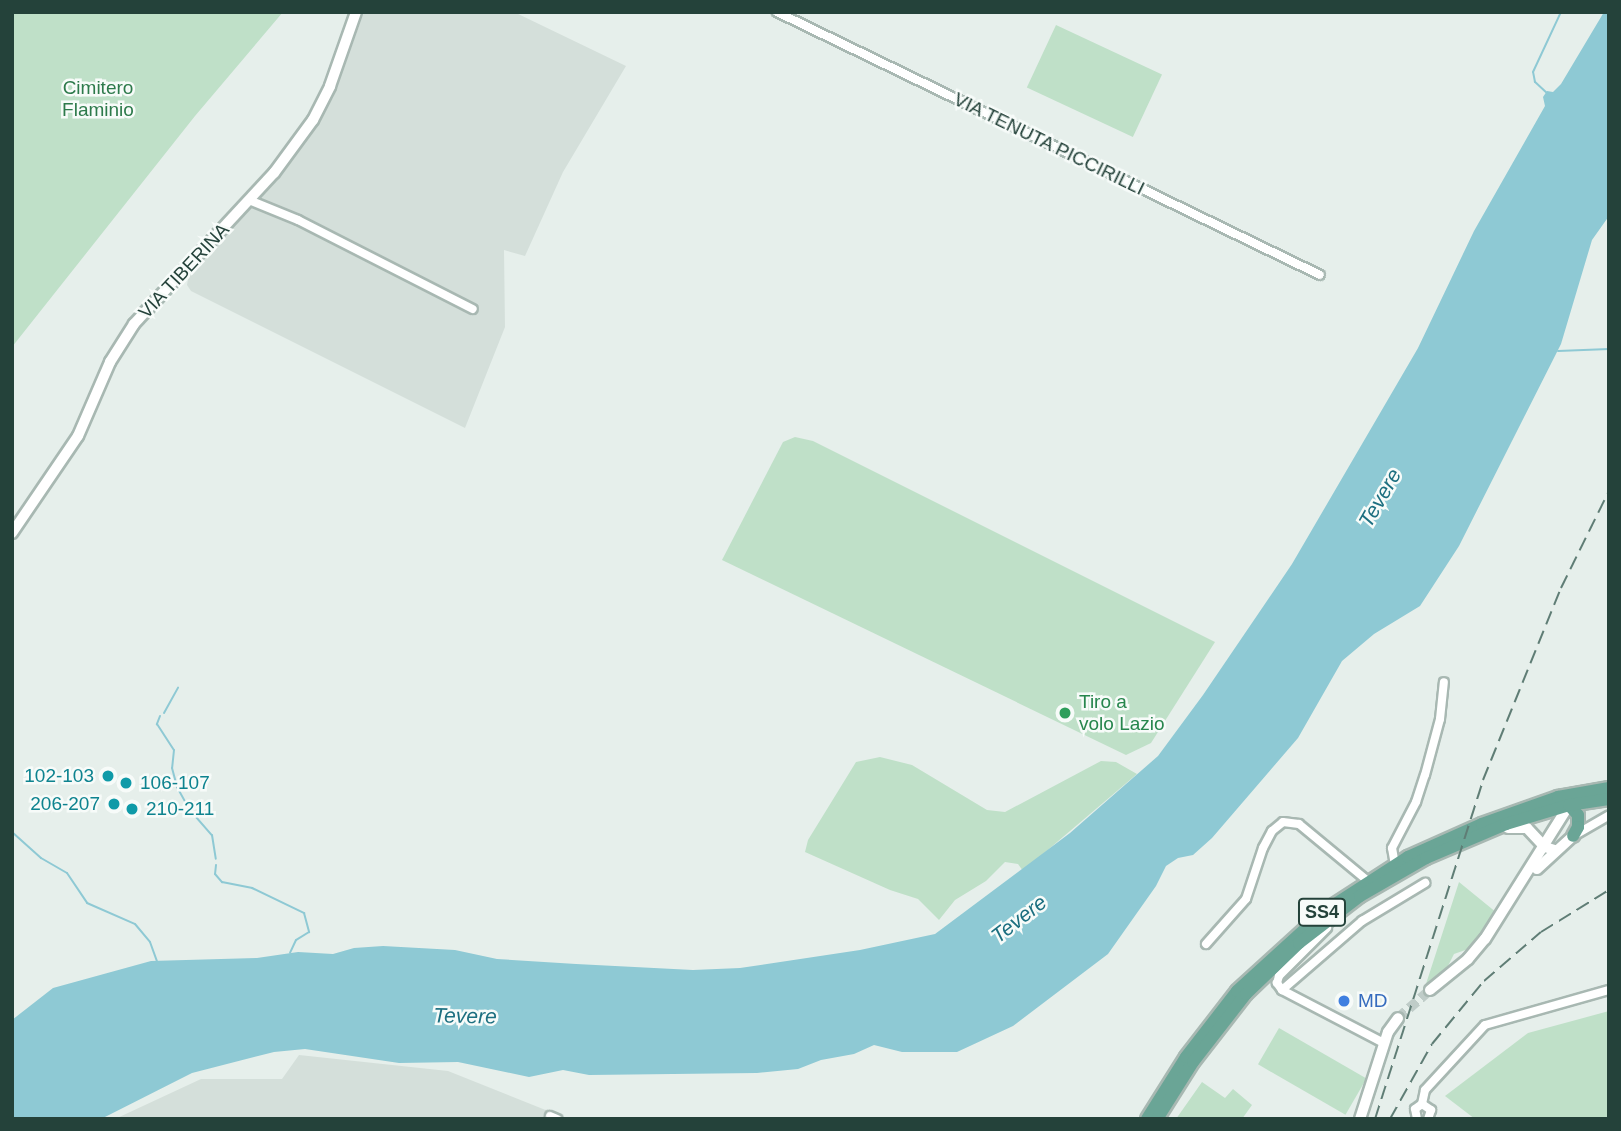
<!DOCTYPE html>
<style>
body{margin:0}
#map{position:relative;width:1621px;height:1131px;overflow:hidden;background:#e6efeb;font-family:Helvetica,sans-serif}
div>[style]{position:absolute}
.built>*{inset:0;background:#d4dfda}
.green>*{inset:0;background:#bfe0c8;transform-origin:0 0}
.water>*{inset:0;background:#8ec9d4}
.stream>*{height:2px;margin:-1px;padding:0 1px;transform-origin:1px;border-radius:1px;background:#8ec9d4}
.secondary-tunnel>*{height:10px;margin-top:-5px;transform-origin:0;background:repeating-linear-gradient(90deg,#bfccc8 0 10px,transparent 0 15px)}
.roads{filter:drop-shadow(2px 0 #a8b8b2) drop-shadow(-2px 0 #a8b8b2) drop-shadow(0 2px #a8b8b2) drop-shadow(0 -2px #a8b8b2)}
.street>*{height:8px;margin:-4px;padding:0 4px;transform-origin:4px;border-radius:4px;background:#fff}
.secondary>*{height:10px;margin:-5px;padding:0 5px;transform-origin:5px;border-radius:5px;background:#fff}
.primary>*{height:12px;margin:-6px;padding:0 6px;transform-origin:6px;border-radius:6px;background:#6aa596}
.rail>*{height:2px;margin-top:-1px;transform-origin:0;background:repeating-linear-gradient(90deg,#5f7d75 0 14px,transparent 0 21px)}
.dots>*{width:19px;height:19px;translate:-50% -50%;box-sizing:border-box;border:4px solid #f7fbf9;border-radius:50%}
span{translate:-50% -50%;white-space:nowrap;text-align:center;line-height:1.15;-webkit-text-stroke:5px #f7fbf9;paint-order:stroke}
.shield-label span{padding:2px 5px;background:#f7fbf9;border:2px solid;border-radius:5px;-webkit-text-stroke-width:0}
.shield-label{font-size:18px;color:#24423a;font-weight:700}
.park-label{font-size:19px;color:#2d7a4b}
.street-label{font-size:19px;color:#24423a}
.leisure-label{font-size:19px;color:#27864d}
.left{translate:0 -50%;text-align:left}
.culture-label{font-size:19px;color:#0d838f}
.right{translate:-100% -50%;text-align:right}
.shop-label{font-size:19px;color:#366cbe}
.water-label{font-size:21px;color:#1c6f80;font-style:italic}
.frame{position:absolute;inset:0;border:14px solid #24423a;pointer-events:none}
</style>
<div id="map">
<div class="built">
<i style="clip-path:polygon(364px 12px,514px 12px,626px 66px,563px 172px,525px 256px,504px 250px,505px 327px,465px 428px,191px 291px,187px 285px,189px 273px,288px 166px,333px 98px)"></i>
<i style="clip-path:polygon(299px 1055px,448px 1071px,553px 1113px,551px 1119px,115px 1119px,201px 1079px,282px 1079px)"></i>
</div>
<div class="green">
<i style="clip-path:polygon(12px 12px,283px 12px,195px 116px,12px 347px)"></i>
<i style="left:1056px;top:25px;width:117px;height:69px;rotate:25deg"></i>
<i style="clip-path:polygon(795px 437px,813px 441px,1215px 642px,1151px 743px,1126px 755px,722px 560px,783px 442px)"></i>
<i style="clip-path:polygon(880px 757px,912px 765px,987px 810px,1005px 812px,1101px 761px,1116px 762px,1137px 774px,1023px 871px,1018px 864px,1005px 862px,986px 881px,955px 900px,939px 920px,918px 899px,890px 890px,805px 852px,808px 840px,856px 762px)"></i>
<i style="clip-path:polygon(1459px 882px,1497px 913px,1474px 947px,1454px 954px,1444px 974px,1425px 987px)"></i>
<i style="clip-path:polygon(1609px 1011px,1609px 1119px,1475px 1119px,1445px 1096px,1528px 1033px)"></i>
<i style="left:1279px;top:1028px;width:101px;height:42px;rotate:30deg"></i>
<i style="clip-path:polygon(1202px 1082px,1225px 1098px,1233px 1089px,1252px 1105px,1242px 1119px,1176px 1119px)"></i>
</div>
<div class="water">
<i style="clip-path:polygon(1604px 12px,1609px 12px,1609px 216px,1592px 240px,1561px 344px,1459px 546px,1420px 606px,1374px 634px,1342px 661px,1298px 738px,1212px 838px,1193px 855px,1178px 858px,1166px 866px,1156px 886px,1108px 954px,1013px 1026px,957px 1052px,902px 1052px,874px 1045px,854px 1054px,821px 1060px,798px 1069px,757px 1073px,589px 1075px,563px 1070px,529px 1077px,458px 1062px,399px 1063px,305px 1049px,274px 1052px,192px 1073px,101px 1119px,12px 1119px,12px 1020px,53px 988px,151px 961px,257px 958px,298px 952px,333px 954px,354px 948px,383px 946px,455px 950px,497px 959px,576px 964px,693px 970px,740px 968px,860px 950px,935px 934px,1070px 833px,1158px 756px,1203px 695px,1292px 564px,1418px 348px,1474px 231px,1545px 106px,1543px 97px,1547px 91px,1553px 92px,1561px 84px)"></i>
</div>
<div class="stream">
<i style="left:1548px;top:94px;width:18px;rotate:-137deg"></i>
<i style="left:1535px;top:82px;width:10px;rotate:-101deg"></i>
<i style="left:1533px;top:72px;width:66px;rotate:-65deg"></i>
<i style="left:1558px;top:351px;width:51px;rotate:-2.2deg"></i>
<i style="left:164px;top:713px;width:29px;rotate:-61deg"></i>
<i style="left:160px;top:716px;width:9px;rotate:111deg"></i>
<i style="left:157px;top:724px;width:31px;rotate:57deg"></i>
<i style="left:174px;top:750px;width:18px;rotate:96deg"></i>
<i style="left:172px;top:768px;width:20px;rotate:75deg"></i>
<i style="left:177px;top:787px;width:25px;rotate:61deg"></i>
<i style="left:189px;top:809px;width:35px;rotate:49deg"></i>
<i style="left:212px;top:835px;width:24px;rotate:81deg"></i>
<i style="left:12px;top:832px;width:39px;rotate:42deg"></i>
<i style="left:41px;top:858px;width:30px;rotate:30deg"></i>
<i style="left:67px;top:873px;width:36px;rotate:56deg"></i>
<i style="left:87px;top:903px;width:52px;rotate:23.6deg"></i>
<i style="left:135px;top:924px;width:23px;rotate:50deg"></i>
<i style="left:150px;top:942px;width:20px;rotate:70deg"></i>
<i style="left:216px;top:865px;width:9px;rotate:96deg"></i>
<i style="left:215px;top:874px;width:11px;rotate:49deg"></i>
<i style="left:222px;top:882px;width:31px;rotate:11deg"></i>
<i style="left:252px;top:888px;width:58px;rotate:25.7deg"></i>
<i style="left:304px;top:913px;width:20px;rotate:75deg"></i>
<i style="left:309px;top:932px;width:15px;rotate:148deg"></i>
<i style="left:296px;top:940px;width:14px;rotate:115deg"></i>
</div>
<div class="secondary-tunnel">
<i style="left:1398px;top:1018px;width:43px;rotate:-41.2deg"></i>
</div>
<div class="roads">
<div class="street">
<i style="left:777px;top:12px;width:603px;rotate:25.84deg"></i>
<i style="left:249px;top:200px;width:53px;rotate:22.2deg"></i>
<i style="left:298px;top:220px;width:196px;rotate:27deg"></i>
<i style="left:1575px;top:835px;width:39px;rotate:-30deg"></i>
<i style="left:1395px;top:865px;width:17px;rotate:-100deg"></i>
<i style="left:1392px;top:848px;width:52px;rotate:-62.4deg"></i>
<i style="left:1416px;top:802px;width:28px;rotate:-72deg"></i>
<i style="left:1425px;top:775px;width:58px;rotate:-75deg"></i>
<i style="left:1440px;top:719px;width:37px;rotate:-84deg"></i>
<i style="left:1206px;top:944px;width:60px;rotate:-48.4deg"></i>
<i style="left:1246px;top:899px;width:54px;rotate:-71.6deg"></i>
<i style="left:1263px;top:848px;width:19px;rotate:-62deg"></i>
<i style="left:1272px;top:831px;width:14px;rotate:-39deg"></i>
<i style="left:1283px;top:822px;width:16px;rotate:7deg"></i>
<i style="left:1299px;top:824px;width:89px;rotate:39.6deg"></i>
<i style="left:1282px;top:990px;width:106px;rotate:-40.8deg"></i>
<i style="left:1362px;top:921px;width:74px;rotate:-31.1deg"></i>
<i style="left:1282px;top:990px;width:115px;rotate:27.5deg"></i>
<i style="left:1282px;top:990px;width:9px;rotate:-126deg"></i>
<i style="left:1277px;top:983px;width:7px;rotate:-74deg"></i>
<i style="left:1279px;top:976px;width:68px;rotate:-45deg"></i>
<i style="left:1422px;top:1104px;width:14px;rotate:-78deg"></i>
<i style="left:1425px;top:1090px;width:88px;rotate:-47.3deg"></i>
<i style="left:1485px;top:1025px;width:129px;rotate:-15.8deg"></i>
<i style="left:550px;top:1116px;width:8px;rotate:23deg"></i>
<i style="left:1417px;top:1119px;width:10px;rotate:-101deg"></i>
<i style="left:1415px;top:1109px;width:9px;rotate:-36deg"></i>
<i style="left:1422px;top:1104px;width:11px;rotate:34deg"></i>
<i style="left:1431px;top:1110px;width:9px;rotate:108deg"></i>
</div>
<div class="secondary">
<i style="left:12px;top:533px;width:117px;rotate:-55.8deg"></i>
<i style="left:78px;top:436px;width:81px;rotate:-66.6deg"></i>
<i style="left:110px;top:362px;width:45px;rotate:-57.7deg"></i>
<i style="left:134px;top:324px;width:206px;rotate:-47.2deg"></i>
<i style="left:274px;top:173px;width:66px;rotate:-53.7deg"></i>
<i style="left:313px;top:120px;width:38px;rotate:-63deg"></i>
<i style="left:330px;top:86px;width:78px;rotate:-70.6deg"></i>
<i style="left:1508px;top:828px;width:19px"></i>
<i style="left:1527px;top:828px;width:26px;rotate:47deg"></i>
<i style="left:1545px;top:847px;width:10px;rotate:17deg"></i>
<i style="left:1537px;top:869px;width:49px;rotate:-42.5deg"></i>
<i style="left:1430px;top:990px;width:49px;rotate:-39.2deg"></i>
<i style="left:1468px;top:959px;width:26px;rotate:-50deg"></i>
<i style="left:1485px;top:939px;width:158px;rotate:-57.9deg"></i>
<i style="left:1360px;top:1119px;width:91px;rotate:-72.2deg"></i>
<i style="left:1388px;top:1032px;width:17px;rotate:-54deg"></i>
</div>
<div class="primary">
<i style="left:1569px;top:805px;width:13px;rotate:48deg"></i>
<i style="left:1578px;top:815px;width:12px;rotate:90deg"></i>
<i style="left:1578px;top:827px;width:10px;rotate:119deg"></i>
<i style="left:1147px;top:1119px;width:73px;rotate:-57.8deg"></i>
<i style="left:1186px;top:1057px;width:83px;rotate:-52.3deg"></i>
<i style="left:1237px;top:991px;width:120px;rotate:-42.3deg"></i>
<i style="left:1326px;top:910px;width:98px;rotate:-32.9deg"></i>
<i style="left:1408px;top:857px;width:81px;rotate:-24deg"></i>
<i style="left:1482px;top:824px;width:81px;rotate:-19.6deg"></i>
<i style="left:1558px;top:797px;width:52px;rotate:-10deg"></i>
<i style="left:1157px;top:1119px;width:67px;rotate:-57.7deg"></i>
<i style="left:1193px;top:1062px;width:86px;rotate:-52.1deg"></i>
<i style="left:1246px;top:994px;width:74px;rotate:-43.9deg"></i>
<i style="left:1299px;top:943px;width:77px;rotate:-37.6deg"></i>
<i style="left:1360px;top:896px;width:76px;rotate:-29.9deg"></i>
<i style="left:1426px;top:858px;width:87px;rotate:-23deg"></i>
<i style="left:1506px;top:824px;width:66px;rotate:-16.8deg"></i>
<i style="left:1569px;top:805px;width:40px;rotate:-8.5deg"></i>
</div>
</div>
<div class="rail">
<i style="left:1375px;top:1119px;width:356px;rotate:-72.3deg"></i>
<i style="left:1483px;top:780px;width:207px;rotate:-67.9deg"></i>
<i style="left:1561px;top:588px;width:108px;rotate:-63.7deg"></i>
<i style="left:1390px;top:1119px;width:86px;rotate:-60.8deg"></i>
<i style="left:1432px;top:1044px;width:82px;rotate:-50.5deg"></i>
<i style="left:1484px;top:981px;width:75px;rotate:-40.7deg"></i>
<i style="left:1541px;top:932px;width:80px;rotate:-31.7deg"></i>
</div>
<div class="dots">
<i style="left:1065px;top:713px;background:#2e9e5b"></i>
<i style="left:108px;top:776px;background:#0f9aa8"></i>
<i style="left:126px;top:783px;background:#0f9aa8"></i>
<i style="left:114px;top:804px;background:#0f9aa8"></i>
<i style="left:132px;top:809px;background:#0f9aa8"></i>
<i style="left:1344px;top:1001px;background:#3f7fe0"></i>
</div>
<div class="shield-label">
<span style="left:1322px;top:912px">SS4</span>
</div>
<div class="park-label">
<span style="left:98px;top:99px">Cimitero<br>Flaminio</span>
</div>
<div class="street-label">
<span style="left:1049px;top:144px;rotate:26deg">VIA TENUTA PICCIRILLI</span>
<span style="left:184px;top:271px;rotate:-47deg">VIA TIBERINA</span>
</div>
<div class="leisure-label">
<span class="left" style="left:1079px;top:713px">Tiro a<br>volo Lazio</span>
</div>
<div class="culture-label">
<span class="right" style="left:94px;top:776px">102-103</span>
<span class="left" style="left:140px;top:783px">106-107</span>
<span class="right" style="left:100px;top:804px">206-207</span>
<span class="left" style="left:146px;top:809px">210-211</span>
</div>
<div class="shop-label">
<span class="left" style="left:1358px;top:1001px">MD</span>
</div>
<div class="water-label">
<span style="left:1380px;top:498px;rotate:-60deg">Tevere</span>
<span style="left:1019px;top:919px;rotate:-38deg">Tevere</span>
<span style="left:465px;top:1016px;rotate:1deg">Tevere</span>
</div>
<div class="frame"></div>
</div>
